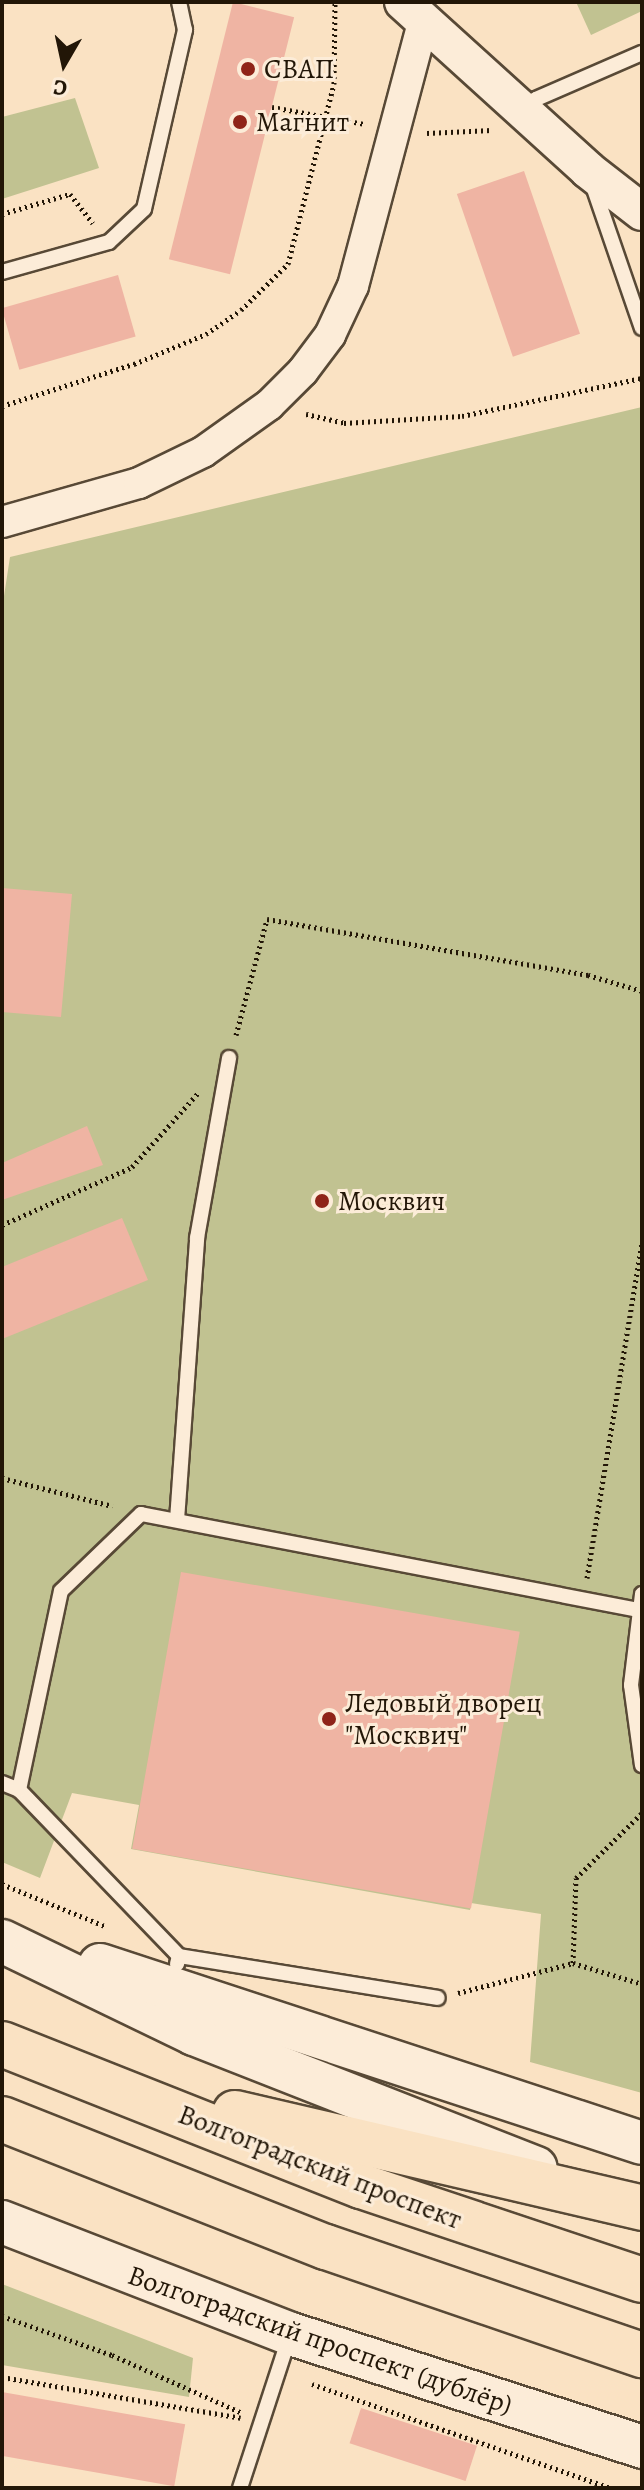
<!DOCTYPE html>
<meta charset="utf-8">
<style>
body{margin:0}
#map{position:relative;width:644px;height:2490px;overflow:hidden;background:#fae2c3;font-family:Alegreya,serif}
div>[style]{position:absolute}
.green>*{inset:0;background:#c1c291}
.building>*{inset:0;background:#efb4a3;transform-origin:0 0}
.path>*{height:5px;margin-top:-2.5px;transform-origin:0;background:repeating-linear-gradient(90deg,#221607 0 2px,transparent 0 6px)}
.roads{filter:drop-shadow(2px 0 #584936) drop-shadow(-2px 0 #584936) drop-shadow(0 2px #584936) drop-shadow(0 -2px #584936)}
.service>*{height:14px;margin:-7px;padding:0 7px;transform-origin:7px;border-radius:7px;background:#fcecd8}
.minor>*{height:30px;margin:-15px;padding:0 15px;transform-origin:15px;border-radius:15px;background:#fcecd8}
.tertiary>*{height:36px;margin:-18px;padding:0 18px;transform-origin:18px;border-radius:18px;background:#fcecd8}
.secondary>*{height:42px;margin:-21px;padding:0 21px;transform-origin:21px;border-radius:21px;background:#fcecd8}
.primary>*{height:44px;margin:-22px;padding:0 22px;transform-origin:22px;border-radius:22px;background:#fae2c3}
.dots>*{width:22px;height:22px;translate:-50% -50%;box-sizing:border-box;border:4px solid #fcecd8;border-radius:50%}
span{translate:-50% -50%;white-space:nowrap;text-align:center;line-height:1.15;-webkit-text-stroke:6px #fcecd8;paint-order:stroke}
.poi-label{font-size:28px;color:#221607}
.left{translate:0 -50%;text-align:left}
.street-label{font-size:28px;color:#221607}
.frame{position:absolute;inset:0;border:4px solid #221607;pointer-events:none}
.north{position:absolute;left:24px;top:24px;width:80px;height:80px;-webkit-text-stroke:6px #fcecd8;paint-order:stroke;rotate:189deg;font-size:22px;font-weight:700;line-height:32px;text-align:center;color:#221607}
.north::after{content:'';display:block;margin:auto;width:28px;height:36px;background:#221607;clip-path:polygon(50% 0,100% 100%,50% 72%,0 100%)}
</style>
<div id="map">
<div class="green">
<i style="clip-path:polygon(576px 2px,642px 2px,642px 11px,591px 35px)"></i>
<i style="clip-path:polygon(75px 98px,99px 168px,2px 199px,2px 117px)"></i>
<i style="clip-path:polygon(642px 407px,642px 2093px,530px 2062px,541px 1914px,471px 1903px,470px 1910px,131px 1849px,139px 1805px,72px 1793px,40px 1878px,2px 1862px,2px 609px,10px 557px)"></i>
<i style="clip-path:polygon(2px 2284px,193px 2358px,189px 2397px,2px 2365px)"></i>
</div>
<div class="building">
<i style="left:233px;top:2px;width:63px;height:265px;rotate:14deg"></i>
<i style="left:524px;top:171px;width:172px;height:71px;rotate:71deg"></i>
<i style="left:118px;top:275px;width:64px;height:121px;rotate:74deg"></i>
<i style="clip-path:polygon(2px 888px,72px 894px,61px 1017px,2px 1012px)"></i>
<i style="clip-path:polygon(87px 1126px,103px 1165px,2px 1200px,2px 1163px)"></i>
<i style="clip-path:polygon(122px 1218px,148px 1280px,2px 1339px,2px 1267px)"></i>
<i style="left:181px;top:1572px;width:344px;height:281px;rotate:10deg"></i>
<i style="left:2px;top:2392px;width:186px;height:63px;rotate:10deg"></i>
<i style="left:361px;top:2408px;width:122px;height:37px;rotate:18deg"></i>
</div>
<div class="path">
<i style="left:272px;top:107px;width:95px;rotate:10.4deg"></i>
<i style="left:427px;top:133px;width:65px;rotate:-2.6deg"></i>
<i style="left:2px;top:214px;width:71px;rotate:-16.4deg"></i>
<i style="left:70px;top:194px;width:37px;rotate:52deg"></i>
<i style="left:2px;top:406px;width:139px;rotate:-17.7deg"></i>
<i style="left:134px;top:364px;width:78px;rotate:-22.6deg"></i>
<i style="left:206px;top:334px;width:42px;rotate:-34.4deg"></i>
<i style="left:241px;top:310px;width:66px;rotate:-44.4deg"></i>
<i style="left:288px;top:264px;width:186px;rotate:-75.7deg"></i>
<i style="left:334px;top:84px;width:82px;rotate:-89.3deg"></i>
<i style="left:306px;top:414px;width:39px;rotate:13deg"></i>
<i style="left:344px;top:423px;width:118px;rotate:-3.4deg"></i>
<i style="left:462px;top:416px;width:184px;rotate:-11.9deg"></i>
<i style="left:236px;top:1035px;width:120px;rotate:-75deg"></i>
<i style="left:267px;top:919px;width:326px;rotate:9.9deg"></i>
<i style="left:588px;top:975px;width:56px;rotate:16.5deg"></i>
<i style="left:2px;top:1225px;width:142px;rotate:-24deg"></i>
<i style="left:132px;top:1167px;width:101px;rotate:-48.2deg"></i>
<i style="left:2px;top:1478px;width:114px;rotate:14.2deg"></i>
<i style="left:587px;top:1578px;width:340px;rotate:-80.7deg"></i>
<i style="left:2px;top:1884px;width:111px;rotate:22.2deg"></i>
<i style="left:573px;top:1963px;width:85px;rotate:-88deg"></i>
<i style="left:576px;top:1878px;width:93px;rotate:-44.6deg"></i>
<i style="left:458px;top:1993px;width:119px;rotate:-14.6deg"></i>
<i style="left:573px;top:1963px;width:72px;rotate:16.9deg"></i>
<i style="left:2px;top:2316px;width:117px;rotate:19.5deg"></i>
<i style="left:112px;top:2355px;width:142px;rotate:24deg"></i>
<i style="left:2px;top:2377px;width:242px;rotate:9.7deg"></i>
<i style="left:312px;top:2384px;width:316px;rotate:19.2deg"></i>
</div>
<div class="roads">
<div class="service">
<i style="left:522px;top:110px;width:18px;rotate:-38deg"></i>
<i style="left:536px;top:99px;width:116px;rotate:-23.5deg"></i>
<i style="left:593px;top:186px;width:150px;rotate:71deg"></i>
<i style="left:2px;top:272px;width:111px;rotate:-15.7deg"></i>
<i style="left:109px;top:242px;width:48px;rotate:-43.3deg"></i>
<i style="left:144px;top:209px;width:184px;rotate:-77.1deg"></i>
<i style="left:185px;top:30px;width:29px;rotate:-102deg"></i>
<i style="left:177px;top:1520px;width:283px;rotate:-85.9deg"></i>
<i style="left:197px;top:1238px;width:183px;rotate:-79.9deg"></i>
<i style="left:642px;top:1594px;width:92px;rotate:96.9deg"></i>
<i style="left:631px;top:1685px;width:81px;rotate:82.2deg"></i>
<i style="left:2px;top:1783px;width:18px;rotate:22deg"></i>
<i style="left:179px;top:1956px;width:231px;rotate:-133.9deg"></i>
<i style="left:19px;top:1790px;width:203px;rotate:-78.1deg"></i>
<i style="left:61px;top:1591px;width:111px;rotate:-43.9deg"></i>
<i style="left:141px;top:1514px;width:506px;rotate:10.93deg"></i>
<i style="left:177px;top:1964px;width:8px;rotate:-76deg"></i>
<i style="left:179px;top:1956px;width:262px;rotate:9.2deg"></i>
<i style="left:240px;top:2488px;width:158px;rotate:-71.9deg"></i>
</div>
<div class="minor">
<i style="left:2px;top:522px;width:142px;rotate:-15.9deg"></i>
<i style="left:139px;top:483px;width:71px;rotate:-25.8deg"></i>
<i style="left:203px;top:452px;width:81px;rotate:-35.5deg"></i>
<i style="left:269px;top:405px;width:48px;rotate:-45deg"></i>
<i style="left:303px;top:371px;width:45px;rotate:-53.1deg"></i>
<i style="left:330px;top:335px;width:54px;rotate:-64.9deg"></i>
<i style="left:353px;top:286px;width:273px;rotate:-75.1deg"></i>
</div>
<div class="tertiary">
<i style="left:403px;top:2px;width:250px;rotate:42.2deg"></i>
<i style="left:588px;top:170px;width:68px;rotate:37.9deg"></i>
</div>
<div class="secondary">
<i style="left:2px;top:1941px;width:213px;rotate:25.8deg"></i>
<i style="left:194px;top:2034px;width:367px;rotate:21.4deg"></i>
<i style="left:100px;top:1965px;width:570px;rotate:18.18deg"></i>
<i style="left:2px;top:2222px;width:310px;rotate:21.2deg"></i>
<i style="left:291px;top:2334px;width:369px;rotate:17.8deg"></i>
</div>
<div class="primary">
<i style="left:2px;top:2044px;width:386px;rotate:21.6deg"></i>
<i style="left:361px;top:2186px;width:296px;rotate:18.5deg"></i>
<i style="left:235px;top:2113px;width:418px;rotate:13.1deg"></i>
<i style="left:2px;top:2119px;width:348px;rotate:21.6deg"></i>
<i style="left:326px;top:2247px;width:334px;rotate:18.9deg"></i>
</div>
</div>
<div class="dots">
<i style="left:248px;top:69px;background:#8f2418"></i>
<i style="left:240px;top:122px;background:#8f2418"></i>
<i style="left:322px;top:1201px;background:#8f2418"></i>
<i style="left:329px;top:1719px;background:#8f2418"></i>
</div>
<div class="poi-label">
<span class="left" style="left:264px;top:69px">СВАП</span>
<span class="left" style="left:256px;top:122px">Магнит</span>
<span class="left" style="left:338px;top:1201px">Москвич</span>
<span class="left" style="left:345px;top:1719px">Ледовый дворец<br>"Москвич"</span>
</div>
<div class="street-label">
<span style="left:320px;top:2167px;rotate:21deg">Волгоградский проспект</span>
<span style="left:320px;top:2340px;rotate:19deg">Волгоградский проспект (дублёр)</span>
</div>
<div class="frame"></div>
<div class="north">С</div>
</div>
